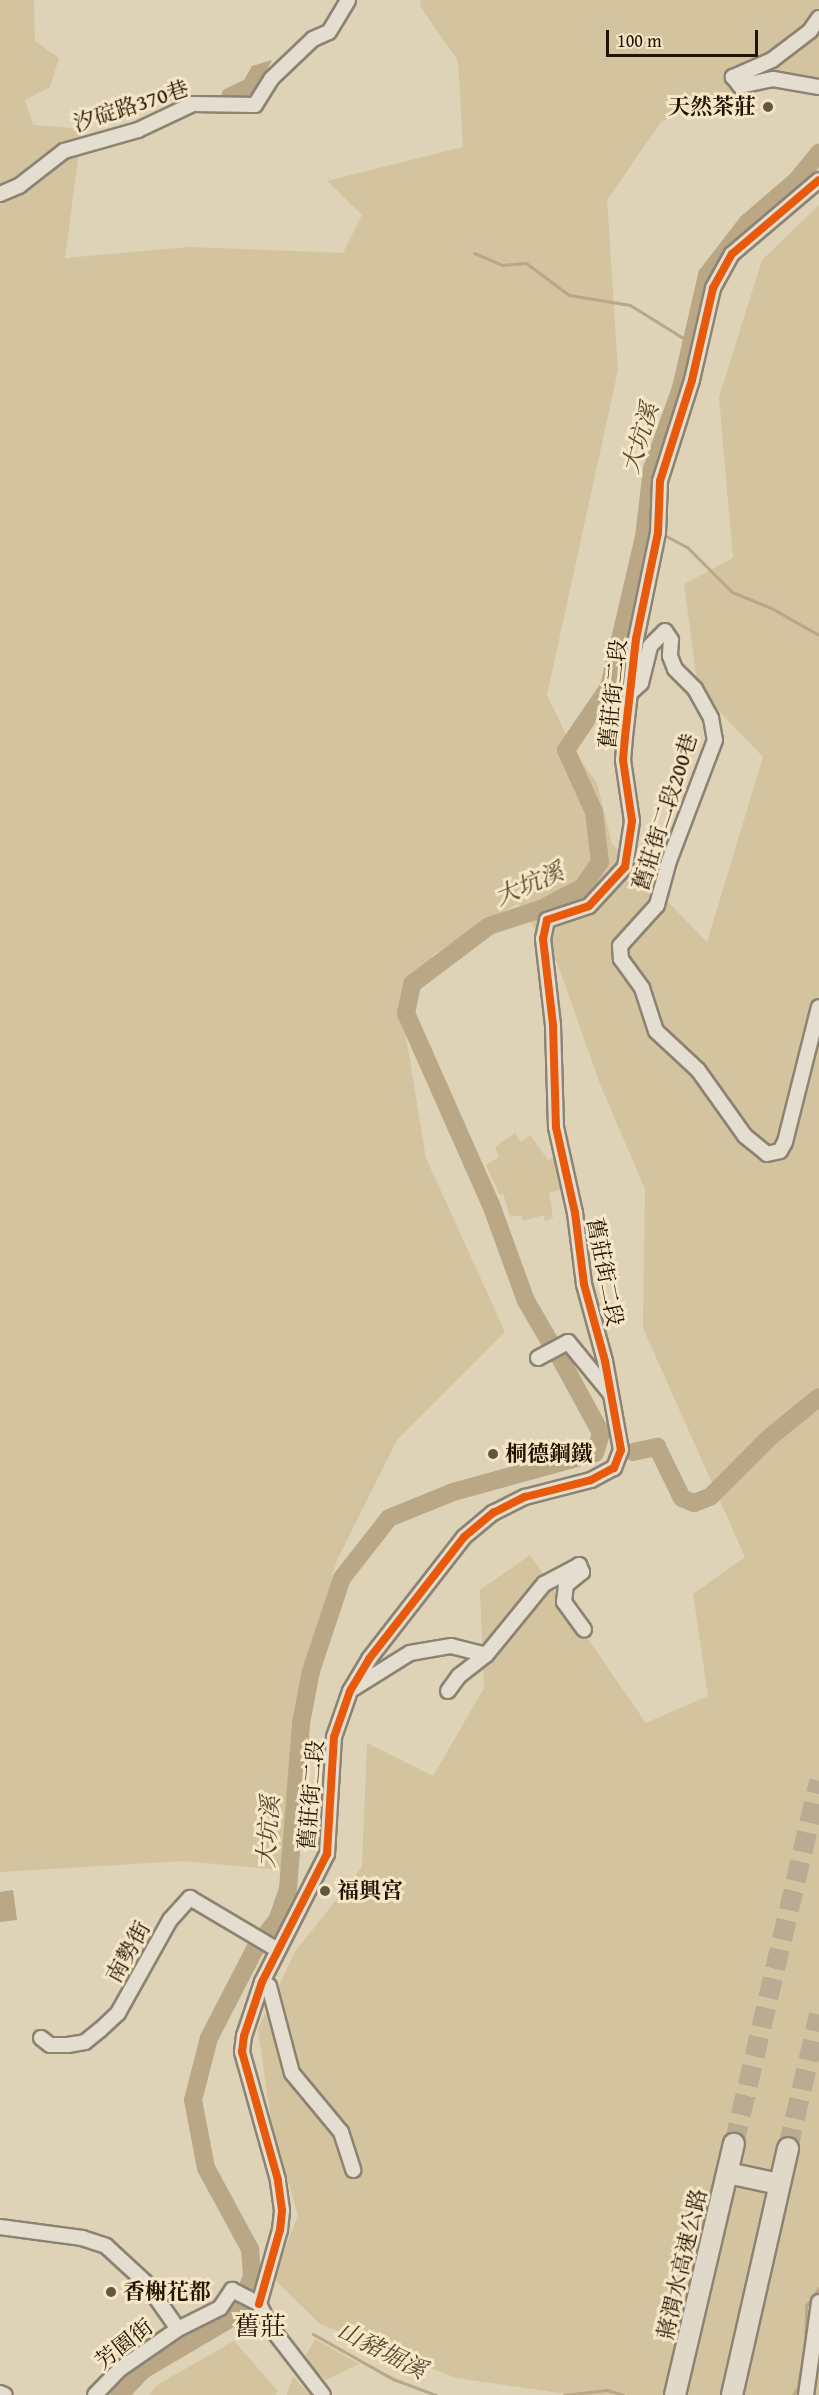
<!DOCTYPE html>
<meta charset="utf-8">
<style>
body{margin:0}
#map{position:relative;width:819px;height:2395px;overflow:hidden;background:#ded2b7;font-family:"Gentium Book Plus","Noto Serif TC",serif}
div>[style]{position:absolute}
.green>*{inset:0;background:#d4c39f}
.water>*{inset:0;background:#b9a785}
.stream>*{height:3px;margin:-1.5px;padding:0 1.5px;transform-origin:1.5px;border-radius:1.5px;background:#b9a785}
.river>*{height:18px;margin:-9px;padding:0 9px;transform-origin:9px;border-radius:9px;background:#b9a785}
.highway-tunnel>*{height:20px;margin-top:-10px;transform-origin:0;background:repeating-linear-gradient(90deg,#b9ac93 0 20px,transparent 0 30px)}
.roads{filter:drop-shadow(2px 0 #8c8372) drop-shadow(-2px 0 #8c8372) drop-shadow(0 2px #8c8372) drop-shadow(0 -2px #8c8372)}
.minor>*{height:14px;margin:-7px;padding:0 7px;transform-origin:7px;border-radius:7px;background:#e4ded0}
.highway>*{height:20px;margin:-10px;padding:0 10px;transform-origin:10px;border-radius:10px;background:#e0d9c9}
.cycleway>*{height:8px;margin:-4px;padding:0 4px;transform-origin:4px;border-radius:4px;background:#e8590c}
.dots>*{width:16px;height:16px;translate:-50% -50%;box-sizing:border-box;border:3px solid #f4e6c6;border-radius:50%}
span{translate:-50% -50%;white-space:nowrap;text-align:center;line-height:1.15;-webkit-text-stroke:6px #f4e6c6;paint-order:stroke}
.street-label{font-size:22px;color:#241303}
.poi-label{font-size:22px;color:#241303;font-weight:700}
.right{translate:-100% -50%;text-align:right}
.left{translate:0 -50%;text-align:left}
.water-label{font-size:24px;color:#59472e;font-style:italic}
.quarter-label{font-size:26px;color:#241303}
.scale{position:absolute;left:606px;top:30px;width:152px;height:27px;box-sizing:border-box;border:3px solid #241303;border-top:0;padding-left:8px;font-size:18px;line-height:21px;white-space:nowrap;color:#241303;-webkit-text-stroke:4px #f4e6c6;paint-order:stroke}
</style>
<div id="map">
<div class="green">
<i style="clip-path:polygon(0 0,34px 0,35px 41px,59px 58px,50px 87px,25px 100px,33px 125px,82px 129px,65px 258px,189px 247px,343px 253px,362px 215px,327px 181px,463px 147px,458px 61px,420px 6px,421px 0,819px 0,819px 80px,759px 82px,661px 122px,607px 200px,618px 370px,547px 695px,574px 751px,597px 783px,612px 844px,707px 942px,763px 757px,698px 689px,684px 584px,733px 558px,719px 397px,762px 260px,819px 205px,819px 2395px,574px 2395px,456px 2378px,320px 2324px,273px 2278px,298px 2216px,271px 2120px,258px 2029px,295px 1952px,362px 1867px,367px 1743px,433px 1776px,484px 1688px,480px 1590px,530px 1555px,646px 1723px,708px 1696px,693px 1594px,745px 1557px,643px 1328px,645px 1189px,600px 1084px,557px 962px,518px 903px,433px 955px,402px 1013px,426px 1158px,505px 1332px,397px 1440px,337px 1560px,313px 1644px,297px 1775px,293px 1871px,183px 1861px,0 1872px)"></i>
<i style="clip-path:polygon(515px 1133px,521px 1142px,530px 1135px,548px 1160px,554px 1158px,563px 1189px,549px 1193px,553px 1218px,545px 1221px,544px 1215px,523px 1221px,521px 1215px,510px 1217px,503px 1193px,500px 1195px,486px 1165px,499px 1157px,495px 1147px)"></i>
<i style="clip-path:polygon(315px 2339px,359px 2364px,326px 2380px,303px 2361px)"></i>
<i style="clip-path:polygon(234px 2341px,278px 2391px,275px 2395px,149px 2395px,157px 2385px)"></i>
<i style="clip-path:polygon(293px 2376px,310px 2395px,287px 2395px)"></i>
</div>
<div class="water">
<i style="clip-path:polygon(272px 60px,257px 91px,248px 96px,221px 96px,223px 90px,244px 80px,252px 66px)"></i>
<i style="clip-path:polygon(13px 1890px,17px 1920px,0 1922px,0 1892px)"></i>
</div>
<div class="stream">
<i style="left:474px;top:253px;width:30px;rotate:23deg"></i>
<i style="left:502px;top:265px;width:24px;rotate:-5deg"></i>
<i style="left:526px;top:263px;width:54px;rotate:36.7deg"></i>
<i style="left:569px;top:295px;width:62px;rotate:9.3deg"></i>
<i style="left:630px;top:305px;width:72px;rotate:31.9deg"></i>
<i style="left:666px;top:536px;width:24px;rotate:28deg"></i>
<i style="left:687px;top:547px;width:64px;rotate:45deg"></i>
<i style="left:732px;top:592px;width:42px;rotate:22.3deg"></i>
<i style="left:771px;top:608px;width:55px;rotate:29.4deg"></i>
<i style="left:644px;top:537px;width:4px"></i>
<i style="left:313px;top:2334px;width:92px;rotate:29.4deg"></i>
<i style="left:393px;top:2379px;width:46px;rotate:20.4deg"></i>
<i style="left:564px;top:2395px;width:43px;rotate:-6.6deg"></i>
<i style="left:607px;top:2390px;width:17px;rotate:17deg"></i>
<i style="left:793px;top:2395px;width:9px;rotate:-58deg"></i>
<i style="left:798px;top:2387px;width:45px;rotate:-81deg"></i>
<i style="left:805px;top:2343px;width:37px;rotate:-88deg"></i>
<i style="left:806px;top:2306px;width:22px;rotate:-54deg"></i>
</div>
<div class="river">
<i style="left:550px;top:1342px;width:48px;rotate:-120.3deg"></i>
<i style="left:526px;top:1301px;width:102px;rotate:-110deg"></i>
<i style="left:491px;top:1205px;width:210px;rotate:-113.9deg"></i>
<i style="left:406px;top:1013px;width:30px;rotate:-78deg"></i>
<i style="left:412px;top:984px;width:96px;rotate:-37deg"></i>
<i style="left:489px;top:926px;width:55px;rotate:-18.1deg"></i>
<i style="left:541px;top:909px;width:47px;rotate:-27.6deg"></i>
<i style="left:583px;top:887px;width:30px;rotate:-56deg"></i>
<i style="left:600px;top:862px;width:50px;rotate:-96.8deg"></i>
<i style="left:594px;top:812px;width:68px;rotate:-114.3deg"></i>
<i style="left:566px;top:750px;width:76px;rotate:-55.7deg"></i>
<i style="left:609px;top:687px;width:154px;rotate:-76.9deg"></i>
<i style="left:644px;top:537px;width:68px;rotate:-83.3deg"></i>
<i style="left:652px;top:469px;width:86px;rotate:-70.3deg"></i>
<i style="left:681px;top:388px;width:116px;rotate:-77deg"></i>
<i style="left:707px;top:275px;width:66px;rotate:-52.4deg"></i>
<i style="left:747px;top:223px;width:66px;rotate:-40.7deg"></i>
<i style="left:797px;top:180px;width:35px;rotate:-51deg"></i>
<i style="left:633px;top:1452px;width:25px;rotate:-12deg"></i>
<i style="left:657px;top:1447px;width:57px;rotate:63.9deg"></i>
<i style="left:682px;top:1498px;width:13px;rotate:23deg"></i>
<i style="left:694px;top:1503px;width:17px;rotate:-21deg"></i>
<i style="left:710px;top:1497px;width:85px;rotate:-45deg"></i>
<i style="left:770px;top:1437px;width:63px;rotate:-39.2deg"></i>
<i style="left:119px;top:2395px;width:35px;rotate:-46deg"></i>
<i style="left:143px;top:2370px;width:110px;rotate:-30.5deg"></i>
<i style="left:238px;top:2314px;width:40px;rotate:-69.8deg"></i>
<i style="left:252px;top:2276px;width:27px;rotate:-94deg"></i>
<i style="left:250px;top:2249px;width:92px;rotate:-118.5deg"></i>
<i style="left:206px;top:2168px;width:69px;rotate:-100.8deg"></i>
<i style="left:193px;top:2100px;width:64px;rotate:-75.5deg"></i>
<i style="left:209px;top:2038px;width:100px;rotate:-62.7deg"></i>
<i style="left:255px;top:1949px;width:39px;rotate:-53deg"></i>
<i style="left:278px;top:1918px;width:31px;rotate:-71deg"></i>
<i style="left:288px;top:1889px;width:167px;rotate:-85.5deg"></i>
<i style="left:301px;top:1723px;width:53px;rotate:-79.1deg"></i>
<i style="left:311px;top:1671px;width:98px;rotate:-71.6deg"></i>
<i style="left:342px;top:1578px;width:76px;rotate:-51.9deg"></i>
<i style="left:389px;top:1518px;width:69px;rotate:-22.1deg"></i>
<i style="left:453px;top:1492px;width:147px;rotate:-15.4deg"></i>
<i style="left:595px;top:1453px;width:21px;rotate:-73deg"></i>
<i style="left:601px;top:1433px;width:88px;rotate:-118.6deg"></i>
</div>
<div class="highway-tunnel">
<i style="left:734px;top:2144px;width:373px;rotate:-76.8deg"></i>
<i style="left:788px;top:2148px;width:137px;rotate:-76.9deg"></i>
</div>
<div class="roads">
<div class="minor">
<i style="left:819px;top:18px;width:16px;rotate:125deg"></i>
<i style="left:810px;top:31px;width:48px;rotate:142.7deg"></i>
<i style="left:772px;top:60px;width:43px;rotate:156.4deg"></i>
<i style="left:733px;top:77px;width:11px;rotate:52deg"></i>
<i style="left:740px;top:86px;width:34px;rotate:-12deg"></i>
<i style="left:773px;top:79px;width:47px;rotate:9.9deg"></i>
<i style="left:0;top:194px;width:21px;rotate:-23deg"></i>
<i style="left:19px;top:186px;width:57px;rotate:-37.9deg"></i>
<i style="left:64px;top:151px;width:77px;rotate:-15.8deg"></i>
<i style="left:138px;top:130px;width:61px;rotate:-25.3deg"></i>
<i style="left:193px;top:104px;width:62px;rotate:0.9deg"></i>
<i style="left:255px;top:105px;width:31px;rotate:-58deg"></i>
<i style="left:271px;top:79px;width:58px;rotate:-43.6deg"></i>
<i style="left:313px;top:39px;width:17px;rotate:-24deg"></i>
<i style="left:329px;top:32px;width:37px;rotate:-59deg"></i>
<i style="left:630px;top:693px;width:15px;rotate:-42deg"></i>
<i style="left:641px;top:683px;width:38px;rotate:-76deg"></i>
<i style="left:650px;top:646px;width:21px;rotate:-45deg"></i>
<i style="left:665px;top:631px;width:11px;rotate:56deg"></i>
<i style="left:671px;top:640px;width:16px;rotate:94deg"></i>
<i style="left:670px;top:656px;width:14px;rotate:69deg"></i>
<i style="left:675px;top:669px;width:28px;rotate:45deg"></i>
<i style="left:695px;top:689px;width:33px;rotate:61deg"></i>
<i style="left:711px;top:718px;width:22px;rotate:80deg"></i>
<i style="left:715px;top:740px;width:129px;rotate:110.8deg"></i>
<i style="left:669px;top:861px;width:46px;rotate:105.3deg"></i>
<i style="left:657px;top:905px;width:55px;rotate:132.1deg"></i>
<i style="left:620px;top:946px;width:13px;rotate:86deg"></i>
<i style="left:621px;top:959px;width:36px;rotate:54deg"></i>
<i style="left:642px;top:988px;width:45px;rotate:72deg"></i>
<i style="left:656px;top:1031px;width:57px;rotate:42.9deg"></i>
<i style="left:698px;top:1070px;width:81px;rotate:54.5deg"></i>
<i style="left:745px;top:1136px;width:28px;rotate:39deg"></i>
<i style="left:767px;top:1154px;width:13px;rotate:-13deg"></i>
<i style="left:780px;top:1151px;width:10px;rotate:-61deg"></i>
<i style="left:785px;top:1142px;width:139px;rotate:-75.9deg"></i>
<i style="left:538px;top:1358px;width:34px;rotate:-28deg"></i>
<i style="left:568px;top:1342px;width:66px;rotate:50.5deg"></i>
<i style="left:354px;top:1688px;width:66px;rotate:-32deg"></i>
<i style="left:410px;top:1653px;width:42px;rotate:-9.7deg"></i>
<i style="left:451px;top:1646px;width:36px;rotate:14deg"></i>
<i style="left:448px;top:1691px;width:19px;rotate:-54deg"></i>
<i style="left:459px;top:1676px;width:34px;rotate:-38deg"></i>
<i style="left:486px;top:1655px;width:92px;rotate:-50.8deg"></i>
<i style="left:544px;top:1584px;width:40px;rotate:-28deg"></i>
<i style="left:579px;top:1565px;width:8px;rotate:67deg"></i>
<i style="left:582px;top:1572px;width:21px;rotate:141deg"></i>
<i style="left:566px;top:1585px;width:17px;rotate:97deg"></i>
<i style="left:564px;top:1602px;width:34px;rotate:54deg"></i>
<i style="left:262px;top:1982px;width:8px;rotate:30deg"></i>
<i style="left:269px;top:1986px;width:90px;rotate:75.2deg"></i>
<i style="left:292px;top:2073px;width:77px;rotate:50.3deg"></i>
<i style="left:341px;top:2132px;width:40px;rotate:72deg"></i>
<i style="left:41px;top:2038px;width:11px;rotate:38deg"></i>
<i style="left:50px;top:2045px;width:18px"></i>
<i style="left:68px;top:2045px;width:17px;rotate:-10deg"></i>
<i style="left:85px;top:2042px;width:19px;rotate:-39deg"></i>
<i style="left:100px;top:2030px;width:25px;rotate:-43deg"></i>
<i style="left:118px;top:2013px;width:107px;rotate:-60.8deg"></i>
<i style="left:170px;top:1920px;width:30px;rotate:-48deg"></i>
<i style="left:190px;top:1898px;width:102px;rotate:30.6deg"></i>
<i style="left:0;top:2227px;width:83px;rotate:7.6deg"></i>
<i style="left:82px;top:2238px;width:25px;rotate:18deg"></i>
<i style="left:106px;top:2246px;width:53px;rotate:42.7deg"></i>
<i style="left:145px;top:2282px;width:57px;rotate:54.9deg"></i>
<i style="left:178px;top:2329px;width:70px;rotate:145.4deg"></i>
<i style="left:120px;top:2369px;width:36px;rotate:134deg"></i>
<i style="left:259px;top:2304px;width:77px;rotate:-74.2deg"></i>
<i style="left:280px;top:2230px;width:20px;rotate:-84deg"></i>
<i style="left:282px;top:2210px;width:30px;rotate:-98deg"></i>
<i style="left:278px;top:2180px;width:133px;rotate:-105.7deg"></i>
<i style="left:242px;top:2052px;width:16px;rotate:-83deg"></i>
<i style="left:244px;top:2036px;width:57px;rotate:-71.6deg"></i>
<i style="left:262px;top:1982px;width:144px;rotate:-63.1deg"></i>
<i style="left:327px;top:1854px;width:117px;rotate:-86.6deg"></i>
<i style="left:334px;top:1737px;width:49px;rotate:-70.8deg"></i>
<i style="left:350px;top:1691px;width:37px;rotate:-59deg"></i>
<i style="left:369px;top:1659px;width:155px;rotate:-52.1deg"></i>
<i style="left:464px;top:1537px;width:38px;rotate:-40deg"></i>
<i style="left:493px;top:1513px;width:36px;rotate:-27deg"></i>
<i style="left:525px;top:1497px;width:68px;rotate:-14.4deg"></i>
<i style="left:591px;top:1480px;width:26px;rotate:-28deg"></i>
<i style="left:614px;top:1468px;width:19px;rotate:-69deg"></i>
<i style="left:621px;top:1450px;width:90px;rotate:-100.2deg"></i>
<i style="left:605px;top:1361px;width:80px;rotate:-105.3deg"></i>
<i style="left:584px;top:1284px;width:72px;rotate:-97.2deg"></i>
<i style="left:575px;top:1213px;width:88px;rotate:-102.5deg"></i>
<i style="left:556px;top:1127px;width:102px;rotate:-91.7deg"></i>
<i style="left:553px;top:1025px;width:87px;rotate:-96.6deg"></i>
<i style="left:543px;top:939px;width:19px;rotate:-78deg"></i>
<i style="left:547px;top:920px;width:44px;rotate:-18.4deg"></i>
<i style="left:589px;top:906px;width:53px;rotate:-47.3deg"></i>
<i style="left:625px;top:867px;width:47px;rotate:-81.3deg"></i>
<i style="left:632px;top:821px;width:62px;rotate:-98.4deg"></i>
<i style="left:623px;top:760px;width:32px;rotate:-85deg"></i>
<i style="left:626px;top:728px;width:90px;rotate:-83.6deg"></i>
<i style="left:636px;top:639px;width:108px;rotate:-78.3deg"></i>
<i style="left:658px;top:533px;width:52px;rotate:-87.8deg"></i>
<i style="left:660px;top:481px;width:106px;rotate:-72.4deg"></i>
<i style="left:692px;top:380px;width:94px;rotate:-77.1deg"></i>
<i style="left:713px;top:288px;width:39px;rotate:-61deg"></i>
<i style="left:732px;top:254px;width:114px;rotate:-40.4deg"></i>
<i style="left:259px;top:2304px;width:28px;rotate:63deg"></i>
<i style="left:272px;top:2329px;width:83px;rotate:52.3deg"></i>
<i style="left:178px;top:2329px;width:47px;rotate:-26.6deg"></i>
<i style="left:220px;top:2308px;width:22px;rotate:-56deg"></i>
<i style="left:232px;top:2290px;width:30px;rotate:27deg"></i>
<i style="left:0;top:2393px;width:5px;rotate:22deg"></i>
<i style="left:806px;top:2395px;width:94px;rotate:-82deg"></i>
</div>
<div class="highway">
<i style="left:728px;top:2173px;width:52px;rotate:12.2deg"></i>
<i style="left:675px;top:2395px;width:258px;rotate:-76.8deg"></i>
<i style="left:732px;top:2395px;width:253px;rotate:-77.2deg"></i>
</div>
</div>
<div class="cycleway">
<i style="left:259px;top:2304px;width:77px;rotate:-74.2deg"></i>
<i style="left:280px;top:2230px;width:20px;rotate:-84deg"></i>
<i style="left:282px;top:2210px;width:30px;rotate:-98deg"></i>
<i style="left:278px;top:2180px;width:133px;rotate:-105.7deg"></i>
<i style="left:242px;top:2052px;width:16px;rotate:-83deg"></i>
<i style="left:244px;top:2036px;width:57px;rotate:-71.6deg"></i>
<i style="left:262px;top:1982px;width:144px;rotate:-63.1deg"></i>
<i style="left:327px;top:1854px;width:117px;rotate:-86.6deg"></i>
<i style="left:334px;top:1737px;width:49px;rotate:-70.8deg"></i>
<i style="left:350px;top:1691px;width:37px;rotate:-59deg"></i>
<i style="left:369px;top:1659px;width:155px;rotate:-52.1deg"></i>
<i style="left:464px;top:1537px;width:38px;rotate:-40deg"></i>
<i style="left:493px;top:1513px;width:36px;rotate:-27deg"></i>
<i style="left:525px;top:1497px;width:68px;rotate:-14.4deg"></i>
<i style="left:591px;top:1480px;width:26px;rotate:-28deg"></i>
<i style="left:614px;top:1468px;width:19px;rotate:-69deg"></i>
<i style="left:621px;top:1450px;width:90px;rotate:-100.2deg"></i>
<i style="left:605px;top:1361px;width:80px;rotate:-105.3deg"></i>
<i style="left:584px;top:1284px;width:72px;rotate:-97.2deg"></i>
<i style="left:575px;top:1213px;width:88px;rotate:-102.5deg"></i>
<i style="left:556px;top:1127px;width:102px;rotate:-91.7deg"></i>
<i style="left:553px;top:1025px;width:87px;rotate:-96.6deg"></i>
<i style="left:543px;top:939px;width:19px;rotate:-78deg"></i>
<i style="left:547px;top:920px;width:44px;rotate:-18.4deg"></i>
<i style="left:589px;top:906px;width:53px;rotate:-47.3deg"></i>
<i style="left:625px;top:867px;width:47px;rotate:-81.3deg"></i>
<i style="left:632px;top:821px;width:62px;rotate:-98.4deg"></i>
<i style="left:623px;top:760px;width:32px;rotate:-85deg"></i>
<i style="left:626px;top:728px;width:90px;rotate:-83.6deg"></i>
<i style="left:636px;top:639px;width:108px;rotate:-78.3deg"></i>
<i style="left:658px;top:533px;width:52px;rotate:-87.8deg"></i>
<i style="left:660px;top:481px;width:106px;rotate:-72.4deg"></i>
<i style="left:692px;top:380px;width:94px;rotate:-77.1deg"></i>
<i style="left:713px;top:288px;width:39px;rotate:-61deg"></i>
<i style="left:732px;top:254px;width:114px;rotate:-40.4deg"></i>
</div>
<div class="dots">
<i style="left:768px;top:107px;background:#655642"></i>
<i style="left:493px;top:1454px;background:#655642"></i>
<i style="left:325px;top:1891px;background:#655642"></i>
<i style="left:111px;top:2292px;background:#655642"></i>
</div>
<div class="street-label">
<span style="left:131px;top:106px;rotate:-18deg">汐碇路370巷</span>
<span style="left:613px;top:694px;rotate:-84deg">舊莊街二段</span>
<span style="left:665px;top:812px;rotate:-72deg">舊莊街二段200巷</span>
<span style="left:605px;top:1272px;rotate:79deg">舊莊街二段</span>
<span style="left:311px;top:1795px;rotate:-85deg">舊莊街二段</span>
<span style="left:128px;top:1952px;rotate:-61deg">南勢街</span>
<span style="left:682px;top:2264px;rotate:-77deg">蔣渭水高速公路</span>
<span style="left:124px;top:2344px;rotate:-38deg">芳園街</span>
</div>
<div class="poi-label">
<span class="right" style="left:756px;top:107px">天然茶莊</span>
<span class="left" style="left:505px;top:1454px">桐德鋼鐵</span>
<span class="left" style="left:337px;top:1891px">福興宮</span>
<span class="left" style="left:123px;top:2292px">香榭花都</span>
</div>
<div class="water-label">
<span style="left:640px;top:438px;rotate:-73deg">大坑溪</span>
<span style="left:529px;top:884px;rotate:-23deg">大坑溪</span>
<span style="left:268px;top:1832px;rotate:-86deg">大坑溪</span>
<span style="left:382px;top:2350px;rotate:27deg">山豬堀溪</span>
</div>
<div class="quarter-label">
<span style="left:260px;top:2326px">舊莊</span>
</div>
<div class="scale">100 m</div>
</div>
